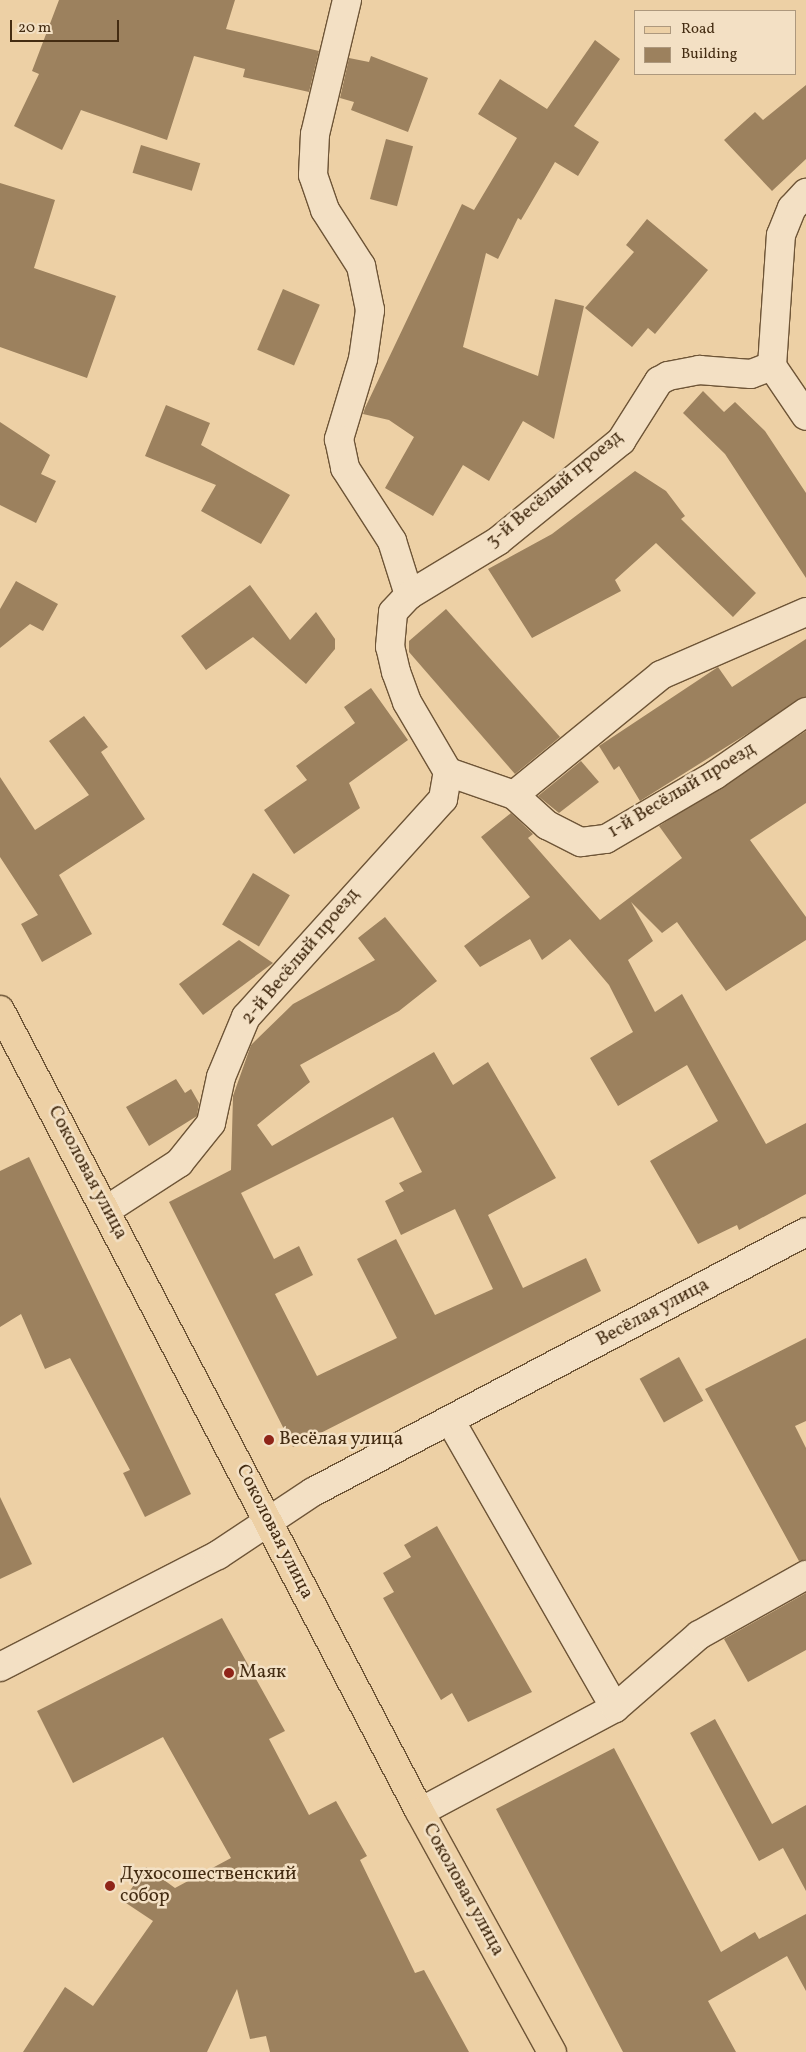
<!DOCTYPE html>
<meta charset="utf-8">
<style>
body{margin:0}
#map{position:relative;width:806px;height:2052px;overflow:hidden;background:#edd0a5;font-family:Vollkorn,serif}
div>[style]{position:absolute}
.building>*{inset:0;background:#9c815e;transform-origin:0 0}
.roads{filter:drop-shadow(1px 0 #6e5537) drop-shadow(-1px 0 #6e5537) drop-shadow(0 1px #6e5537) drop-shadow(0 -1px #6e5537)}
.minor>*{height:28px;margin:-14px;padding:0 14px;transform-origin:14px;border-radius:14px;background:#f3e0c4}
.major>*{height:28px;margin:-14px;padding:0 14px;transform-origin:14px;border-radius:14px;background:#edd0a5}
.dots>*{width:14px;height:14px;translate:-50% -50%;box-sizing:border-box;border:2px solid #f3e0c4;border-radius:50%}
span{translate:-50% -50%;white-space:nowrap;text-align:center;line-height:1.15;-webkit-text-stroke:5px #f3e0c4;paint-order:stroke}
.street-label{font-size:19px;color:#442c12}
.poi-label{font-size:19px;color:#442c12}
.left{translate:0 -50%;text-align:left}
.legend{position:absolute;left:634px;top:10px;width:162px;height:65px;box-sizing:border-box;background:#f3e0c4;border:1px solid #ad987d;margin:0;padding:6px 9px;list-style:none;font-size:15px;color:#442c12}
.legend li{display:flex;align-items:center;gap:10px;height:25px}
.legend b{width:25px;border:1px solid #ad987d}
.scale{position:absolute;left:10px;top:20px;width:109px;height:22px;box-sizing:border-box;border:2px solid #442c12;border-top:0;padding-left:6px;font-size:15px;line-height:18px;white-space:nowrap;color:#442c12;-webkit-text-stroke:4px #f3e0c4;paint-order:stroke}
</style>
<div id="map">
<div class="building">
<i style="clip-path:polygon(59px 0,235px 0,226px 29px,319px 51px,309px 92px,243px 77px,245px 69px,194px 56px,167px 140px,81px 110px,62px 150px,14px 126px,39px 74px,32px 71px)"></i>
<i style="clip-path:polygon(595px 40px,620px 59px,574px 126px,599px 142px,578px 176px,555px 162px,521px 220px,518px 218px,498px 259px,486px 253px,463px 347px,538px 376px,555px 299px,584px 306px,554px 439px,523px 421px,489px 481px,463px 465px,433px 516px,385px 488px,414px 437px,389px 420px,363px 414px,365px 408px,462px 204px,474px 210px,517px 138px,478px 114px,500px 79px,547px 109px)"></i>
<i style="clip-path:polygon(371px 56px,428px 78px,408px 132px,351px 110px,354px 102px,340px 98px,349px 58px,369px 62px)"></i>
<i style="clip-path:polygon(806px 85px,806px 159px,772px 191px,724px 140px,755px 112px,763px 120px)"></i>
<i style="left:386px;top:139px;width:28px;height:62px;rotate:15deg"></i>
<i style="left:141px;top:145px;width:62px;height:29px;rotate:17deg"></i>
<i style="clip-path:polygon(0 183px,55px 200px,34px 268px,116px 296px,87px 378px,0 347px)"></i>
<i style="clip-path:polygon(647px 219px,708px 270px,655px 334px,648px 328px,632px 347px,585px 308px,634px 252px,626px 245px)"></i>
<i style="left:283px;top:289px;width:40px;height:66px;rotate:23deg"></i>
<i style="clip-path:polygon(703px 391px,724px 412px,735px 402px,765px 431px,806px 493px,806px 578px,725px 454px,683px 413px)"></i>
<i style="clip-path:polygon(166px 405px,210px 423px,201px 445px,290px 495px,261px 544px,201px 511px,216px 485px,145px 456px)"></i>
<i style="clip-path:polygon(0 422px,50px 455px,41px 474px,56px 481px,36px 523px,0 505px)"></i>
<i style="clip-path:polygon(635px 471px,666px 491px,685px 516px,681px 519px,756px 593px,733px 617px,656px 543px,615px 580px,621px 591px,532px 638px,488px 569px,552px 534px)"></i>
<i style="clip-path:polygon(16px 581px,58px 604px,43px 631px,30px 624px,0 648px,0 609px)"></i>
<i style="clip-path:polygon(250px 585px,290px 640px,316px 612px,335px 639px,335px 649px,306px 684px,253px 637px,206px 670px,181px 636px)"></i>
<i style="clip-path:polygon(446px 609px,560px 737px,515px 774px,409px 652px,409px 641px)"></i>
<i style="clip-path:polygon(806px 639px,806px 697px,640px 801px,619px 766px,614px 770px,599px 746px,718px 667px,732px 687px)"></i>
<i style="clip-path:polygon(371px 688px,408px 740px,349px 783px,360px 808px,294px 854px,264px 810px,307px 780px,296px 766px,355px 723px,344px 707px)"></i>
<i style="clip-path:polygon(84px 716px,108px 747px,101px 752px,145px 819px,59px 875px,92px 934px,42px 962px,21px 924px,38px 915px,0 857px,0 777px,35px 830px,89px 795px,49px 741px)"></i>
<i style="clip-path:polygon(806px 731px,806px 803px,750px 840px,806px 917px,806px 940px,726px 991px,677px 922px,662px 933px,631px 902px,653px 941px,628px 960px,655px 1012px,682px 994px,766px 1144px,806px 1123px,806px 1194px,739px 1230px,737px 1225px,698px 1244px,650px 1161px,718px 1121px,687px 1065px,618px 1106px,590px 1058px,633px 1032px,609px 985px,570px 939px,542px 960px,530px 939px,480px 967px,464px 946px,530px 897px,481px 837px,511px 813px,533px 834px,528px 838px,600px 920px,682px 858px,659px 826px)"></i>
<i style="clip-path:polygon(581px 761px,599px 782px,559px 813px,538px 796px)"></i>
<i style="left:253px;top:873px;width:43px;height:60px;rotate:31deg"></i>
<i style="clip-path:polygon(evenodd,385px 917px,437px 981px,399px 1011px,300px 1065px,310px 1082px,257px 1125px,272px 1146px,434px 1052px,453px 1085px,488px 1062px,556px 1178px,488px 1215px,523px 1288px,586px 1258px,601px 1291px,293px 1447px,169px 1202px,231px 1170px,233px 1096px,251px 1045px,293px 1004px,375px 960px,358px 938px,385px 917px,393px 1117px,422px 1172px,399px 1183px,404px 1191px,385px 1201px,401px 1235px,455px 1209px,493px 1289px,435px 1315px,396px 1239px,357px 1259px,397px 1338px,317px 1376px,275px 1294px,313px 1275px,299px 1246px,274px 1259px,241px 1193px,393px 1117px)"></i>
<i style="clip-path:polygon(239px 940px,273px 963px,203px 1015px,179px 984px)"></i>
<i style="clip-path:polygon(176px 1079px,185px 1093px,191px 1089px,199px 1103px,197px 1116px,149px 1146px,126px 1107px)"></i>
<i style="clip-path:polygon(29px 1157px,191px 1494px,145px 1517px,123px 1473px,130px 1470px,70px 1358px,45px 1369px,21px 1314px,0 1327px,0 1171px)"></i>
<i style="clip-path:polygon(806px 1338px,806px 1421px,795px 1426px,806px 1448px,806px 1559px,799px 1561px,705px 1389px)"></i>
<i style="left:679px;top:1357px;width:50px;height:45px;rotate:61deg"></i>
<i style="clip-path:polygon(0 1497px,32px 1564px,0 1579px)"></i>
<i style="clip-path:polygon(437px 1526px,532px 1692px,468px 1722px,452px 1693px,441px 1700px,383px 1598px,394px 1592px,383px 1573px,411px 1557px,404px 1545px)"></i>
<i style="clip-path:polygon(806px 1593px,806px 1650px,748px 1682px,724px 1639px)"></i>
<i style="clip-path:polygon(222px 1618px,285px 1731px,269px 1739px,309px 1815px,336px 1801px,367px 1856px,360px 1860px,415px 1973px,424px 1970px,469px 2052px,270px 2052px,266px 2036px,250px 2039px,237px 1989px,207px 2052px,23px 2052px,65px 1987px,93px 2006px,153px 1921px,123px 1901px,146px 1867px,175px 1888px,231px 1858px,163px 1737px,73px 1783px,37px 1711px)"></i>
<i style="clip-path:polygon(715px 1719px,772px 1824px,806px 1805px,806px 1891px,783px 1848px,759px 1861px,690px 1733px)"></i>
<i style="clip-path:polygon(614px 1748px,721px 1952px,755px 1932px,759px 1939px,806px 1914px,806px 1991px,787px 1956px,708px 2001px,736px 2052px,623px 2052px,496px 1809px)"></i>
</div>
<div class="roads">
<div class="minor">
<i style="left:347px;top:0;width:138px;rotate:103.4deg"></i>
<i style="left:315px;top:134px;width:41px;rotate:92.8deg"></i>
<i style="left:313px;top:175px;width:37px;rotate:71deg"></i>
<i style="left:325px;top:210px;width:67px;rotate:57.3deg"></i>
<i style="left:361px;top:266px;width:45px;rotate:78.4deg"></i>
<i style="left:370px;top:310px;width:49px;rotate:98.1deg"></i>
<i style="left:363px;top:359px;width:84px;rotate:106.7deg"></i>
<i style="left:339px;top:439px;width:30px;rotate:78deg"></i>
<i style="left:345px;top:468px;width:87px;rotate:57.2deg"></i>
<i style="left:392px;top:541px;width:57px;rotate:72.5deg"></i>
<i style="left:772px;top:366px;width:131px;rotate:-86.1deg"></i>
<i style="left:781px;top:235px;width:29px;rotate:-68deg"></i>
<i style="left:792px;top:208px;width:21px;rotate:-47deg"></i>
<i style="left:772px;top:366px;width:60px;rotate:55.8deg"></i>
<i style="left:448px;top:772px;width:81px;rotate:-120.4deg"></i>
<i style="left:407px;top:702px;width:32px;rotate:-110deg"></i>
<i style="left:396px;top:672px;width:26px;rotate:-103deg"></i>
<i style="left:390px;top:647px;width:35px;rotate:-85deg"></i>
<i style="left:393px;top:612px;width:23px;rotate:-47deg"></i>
<i style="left:409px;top:595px;width:104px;rotate:-31.2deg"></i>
<i style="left:498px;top:541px;width:159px;rotate:-39.1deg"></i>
<i style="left:621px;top:441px;width:71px;rotate:-57.7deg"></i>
<i style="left:659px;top:381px;width:10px;rotate:-29deg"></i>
<i style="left:668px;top:376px;width:32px;rotate:-11deg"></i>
<i style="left:699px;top:370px;width:52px;rotate:4.4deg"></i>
<i style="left:751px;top:374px;width:22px;rotate:-21deg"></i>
<i style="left:448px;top:772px;width:70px;rotate:19.2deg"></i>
<i style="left:514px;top:795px;width:45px;rotate:42.3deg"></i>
<i style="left:547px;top:825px;width:38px;rotate:27deg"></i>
<i style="left:581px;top:842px;width:25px;rotate:-7deg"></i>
<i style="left:606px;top:839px;width:126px;rotate:-30.4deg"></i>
<i style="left:715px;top:775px;width:111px;rotate:-34.7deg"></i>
<i style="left:514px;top:795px;width:190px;rotate:-39.2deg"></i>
<i style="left:661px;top:675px;width:158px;rotate:-23.5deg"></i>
<i style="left:108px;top:1209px;width:85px;rotate:-32.9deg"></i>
<i style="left:179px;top:1163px;width:51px;rotate:-51.3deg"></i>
<i style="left:211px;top:1123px;width:47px;rotate:-77.7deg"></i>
<i style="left:221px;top:1077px;width:65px;rotate:-67.4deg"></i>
<i style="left:246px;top:1017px;width:294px;rotate:-47.9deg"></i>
<i style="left:443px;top:799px;width:27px;rotate:-80deg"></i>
<i style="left:450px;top:1420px;width:332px;rotate:60.2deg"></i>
<i style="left:0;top:1667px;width:245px;rotate:-27.2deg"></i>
<i style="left:218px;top:1555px;width:114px;rotate:-33.6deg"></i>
<i style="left:313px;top:1492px;width:557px;rotate:-27.81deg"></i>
<i style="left:420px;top:1812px;width:221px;rotate:-28.1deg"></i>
<i style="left:615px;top:1708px;width:111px;rotate:-41deg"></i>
<i style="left:699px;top:1635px;width:123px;rotate:-29.3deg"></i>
</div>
<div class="major">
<i style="left:0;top:1010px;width:905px;rotate:62.36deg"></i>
<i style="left:420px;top:1812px;width:274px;rotate:61.2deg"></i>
</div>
</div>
<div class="dots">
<i style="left:269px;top:1440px;background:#8f2418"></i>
<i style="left:229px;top:1673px;background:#8f2418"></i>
<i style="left:110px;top:1886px;background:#8f2418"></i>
</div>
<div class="street-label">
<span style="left:555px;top:490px;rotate:-40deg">3-й Весёлый проезд</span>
<span style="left:682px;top:791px;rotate:-31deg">1-й Весёлый проезд</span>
<span style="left:301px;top:957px;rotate:-50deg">2-й Весёлый проезд</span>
<span style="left:87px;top:1173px;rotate:62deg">Соколовая улица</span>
<span style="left:653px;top:1313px;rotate:-28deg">Весёлая улица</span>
<span style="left:274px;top:1532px;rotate:63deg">Соколовая улица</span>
<span style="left:463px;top:1890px;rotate:61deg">Соколовая улица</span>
</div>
<div class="poi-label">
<span class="left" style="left:279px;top:1440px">Весёлая улица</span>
<span class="left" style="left:239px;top:1673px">Маяк</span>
<span class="left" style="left:120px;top:1886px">Духосошественский<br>собор</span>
</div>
<ul class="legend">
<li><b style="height:6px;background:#edd0a5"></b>Road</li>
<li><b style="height:14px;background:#9c815e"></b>Building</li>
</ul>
<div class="scale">20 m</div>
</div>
